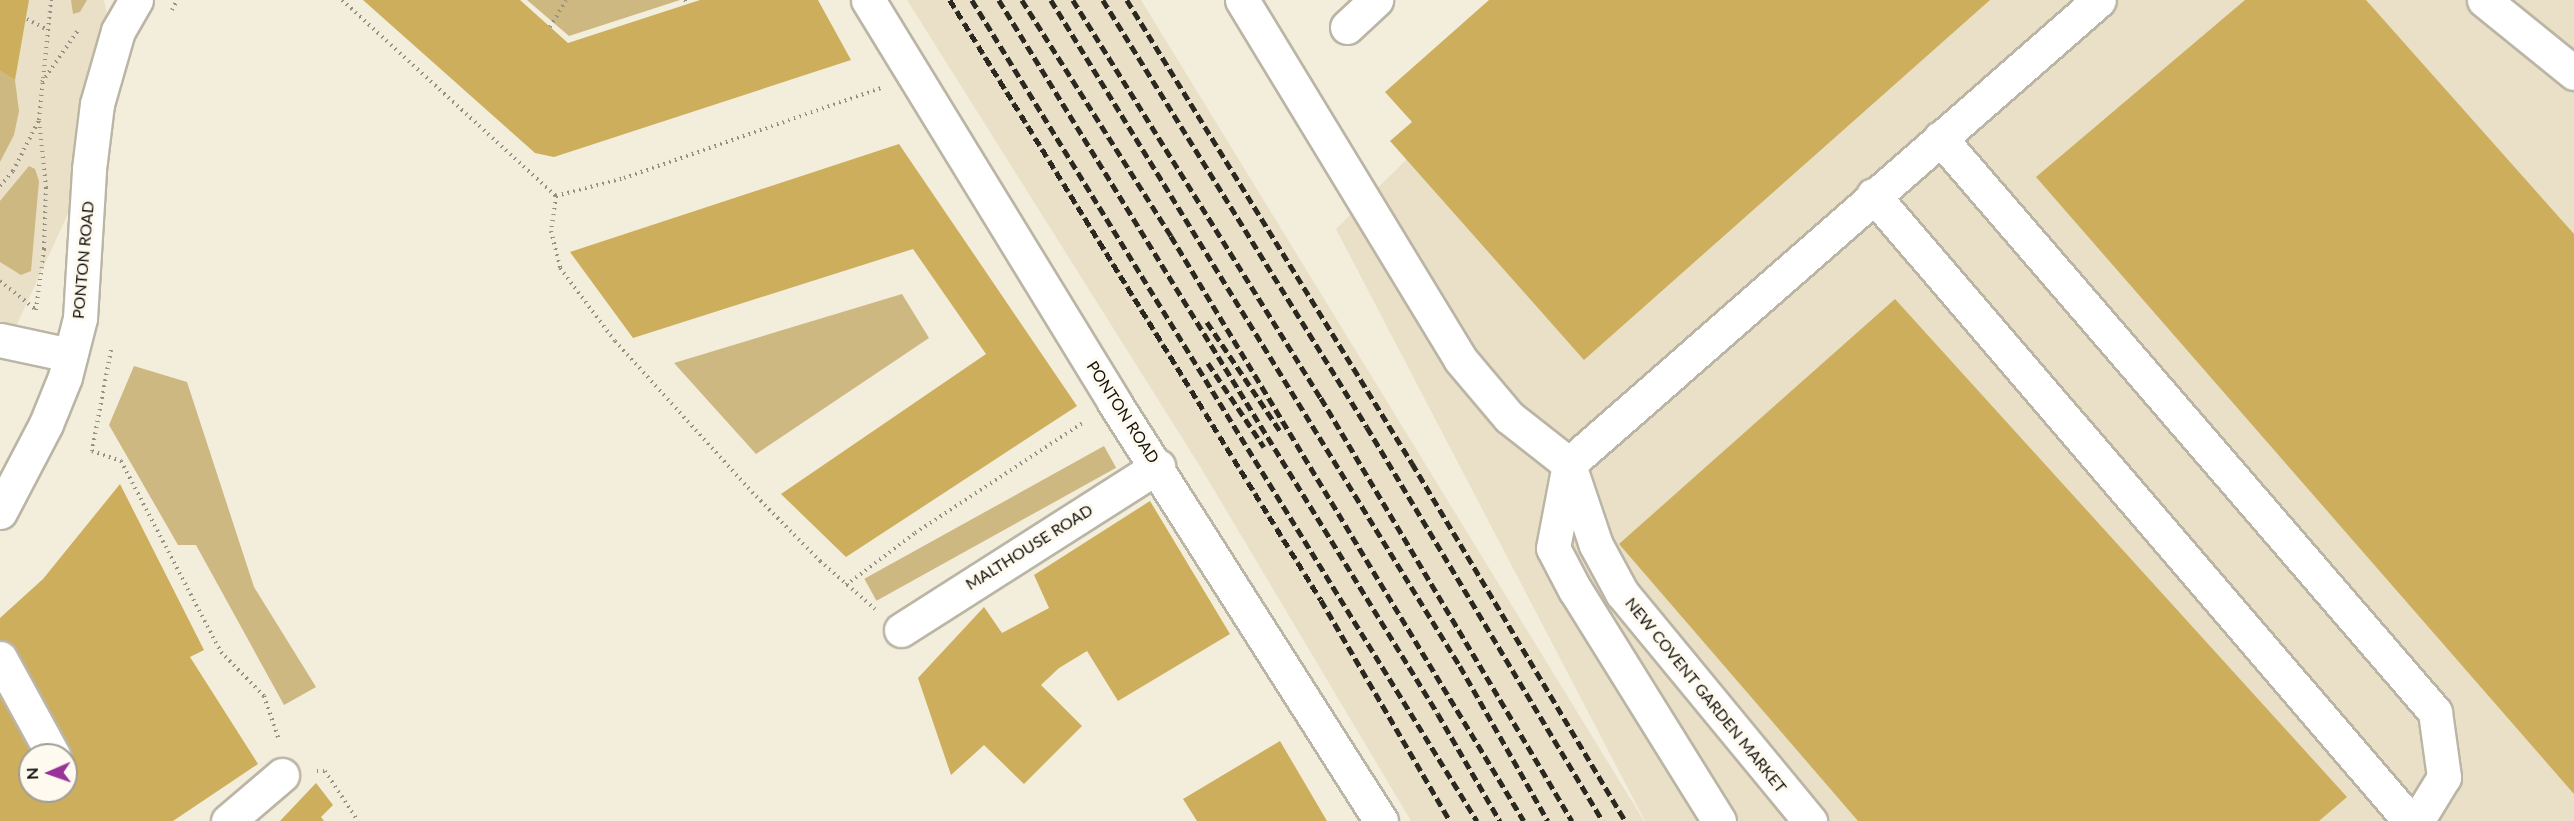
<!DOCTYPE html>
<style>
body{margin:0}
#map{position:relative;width:2574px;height:821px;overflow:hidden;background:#f3eddb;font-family:Lato,sans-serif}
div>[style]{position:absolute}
.built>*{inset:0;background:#e9e0c7}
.green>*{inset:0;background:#cdb882;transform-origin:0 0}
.building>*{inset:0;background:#cdae5c}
.path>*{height:4px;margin-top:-2px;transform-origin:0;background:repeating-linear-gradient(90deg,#938f82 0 1.5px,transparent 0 6px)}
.roads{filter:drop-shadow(2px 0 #bbb5a5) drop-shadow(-2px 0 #bbb5a5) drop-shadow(0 2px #bbb5a5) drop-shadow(0 -2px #bbb5a5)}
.minor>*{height:33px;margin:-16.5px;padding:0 16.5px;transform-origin:16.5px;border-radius:16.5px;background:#fff}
.rail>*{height:4.5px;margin-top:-2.25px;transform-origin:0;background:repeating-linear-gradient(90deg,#2b2821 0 9px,transparent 0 13.5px)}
span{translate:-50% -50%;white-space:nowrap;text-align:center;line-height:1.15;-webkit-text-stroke:6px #fefaf0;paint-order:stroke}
.street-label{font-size:16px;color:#14120c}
.north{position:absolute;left:18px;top:743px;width:60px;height:60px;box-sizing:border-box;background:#fefaf0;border:2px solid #a09d95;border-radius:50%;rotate:268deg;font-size:16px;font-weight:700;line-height:24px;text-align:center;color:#14120c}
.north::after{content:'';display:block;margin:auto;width:21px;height:27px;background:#983398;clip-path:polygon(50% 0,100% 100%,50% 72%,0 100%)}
</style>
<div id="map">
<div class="built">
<i style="clip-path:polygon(0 0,104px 0,108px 20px,72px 205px,0 361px)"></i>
<i style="clip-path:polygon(907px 0,1141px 0,1644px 821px,1411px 821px,1201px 468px)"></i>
<i style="clip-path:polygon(1568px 0,2574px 0,2574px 821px,1645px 821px,1336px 229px)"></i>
</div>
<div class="green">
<i style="clip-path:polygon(71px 0,87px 0,80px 12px,73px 14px)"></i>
<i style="clip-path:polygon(527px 0,680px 0,569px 36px)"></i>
<i style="clip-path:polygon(0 71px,15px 80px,19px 111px,14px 135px,0 162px)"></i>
<i style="clip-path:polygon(29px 166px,35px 169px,39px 181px,31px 271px,21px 275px,0 262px,0 201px)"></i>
<i style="clip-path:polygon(902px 294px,929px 338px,756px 454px,674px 363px)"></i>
<i style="clip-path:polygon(134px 366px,187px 382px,254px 587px,316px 687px,284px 705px,196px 545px,178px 545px,109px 425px)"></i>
<i style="left:1104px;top:446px;width:25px;height:274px;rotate:61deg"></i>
</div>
<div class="building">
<i style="clip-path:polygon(0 0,29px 0,15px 80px,0 71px)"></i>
<i style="clip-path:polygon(363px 0,520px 0,568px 43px,700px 0,818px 0,851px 60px,554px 157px,535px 153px)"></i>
<i style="clip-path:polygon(1489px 0,1990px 0,1584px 360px,1390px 141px,1412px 122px,1385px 92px)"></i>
<i style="clip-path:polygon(2245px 0,2366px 0,2574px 234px,2574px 794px,2036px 177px)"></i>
<i style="clip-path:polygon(899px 144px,1077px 406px,846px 557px,781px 494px,986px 354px,913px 249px,633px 338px,570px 252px)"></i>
<i style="clip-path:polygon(1895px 299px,2347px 797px,2319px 821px,1858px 821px,1619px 544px)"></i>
<i style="clip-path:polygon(evenodd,120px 484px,204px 650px,190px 657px,258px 764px,173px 821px,0 821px,0 618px,43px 579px,120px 484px,30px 755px,66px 755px,66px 791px,30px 791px,30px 755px)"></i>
<i style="clip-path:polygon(1150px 501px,1230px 634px,1118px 701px,1087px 651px,1059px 668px,1041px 685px,1082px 726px,1024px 784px,984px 745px,951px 775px,918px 678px,984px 607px,1002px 633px,1049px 608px,1034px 575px)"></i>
<i style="clip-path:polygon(1280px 741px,1327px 821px,1197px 821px,1183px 799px)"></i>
<i style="clip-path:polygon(316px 783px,333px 805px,321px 817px,324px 821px,280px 821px)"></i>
</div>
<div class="path">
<i style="left:342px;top:0;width:290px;rotate:42.5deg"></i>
<i style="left:556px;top:196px;width:70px;rotate:-14.8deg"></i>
<i style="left:624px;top:178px;width:272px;rotate:-19.3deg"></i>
<i style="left:685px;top:0;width:4px;rotate:63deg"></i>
<i style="left:172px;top:10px;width:11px;rotate:-63deg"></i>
<i style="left:27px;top:19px;width:24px;rotate:28deg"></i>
<i style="left:550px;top:27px;width:31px;rotate:-59deg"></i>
<i style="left:42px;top:82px;width:65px;rotate:-55.1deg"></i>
<i style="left:0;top:186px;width:20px;rotate:-49deg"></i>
<i style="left:13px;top:171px;width:57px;rotate:-63deg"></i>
<i style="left:556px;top:196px;width:35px;rotate:98deg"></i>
<i style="left:551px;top:231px;width:38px;rotate:76deg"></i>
<i style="left:560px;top:268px;width:91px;rotate:53deg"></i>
<i style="left:615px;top:341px;width:204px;rotate:47.8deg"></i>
<i style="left:752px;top:492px;width:97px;rotate:45.4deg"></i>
<i style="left:820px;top:561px;width:73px;rotate:41.1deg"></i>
<i style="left:0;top:281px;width:45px;rotate:38.7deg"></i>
<i style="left:36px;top:310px;width:62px;rotate:-82.5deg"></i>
<i style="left:44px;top:249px;width:61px;rotate:-88.1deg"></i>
<i style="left:46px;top:188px;width:68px;rotate:-95.9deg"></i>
<i style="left:39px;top:120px;width:121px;rotate:-84.3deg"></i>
<i style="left:111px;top:350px;width:103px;rotate:100.7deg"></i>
<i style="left:92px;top:451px;width:31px;rotate:19deg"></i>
<i style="left:121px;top:461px;width:216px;rotate:62.4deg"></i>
<i style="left:221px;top:652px;width:62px;rotate:45.7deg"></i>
<i style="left:264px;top:696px;width:46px;rotate:71.2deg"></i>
<i style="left:846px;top:585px;width:86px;rotate:-37deg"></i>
<i style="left:915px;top:533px;width:202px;rotate:-33.3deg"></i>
<i style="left:317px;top:771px;width:8px"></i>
<i style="left:325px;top:771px;width:60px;rotate:56.6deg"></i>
</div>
<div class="roads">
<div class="minor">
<i style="left:868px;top:0;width:471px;rotate:58.5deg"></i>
<i style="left:1114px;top:402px;width:497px;rotate:57.5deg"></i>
<i style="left:1242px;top:0;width:420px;rotate:58.7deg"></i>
<i style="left:1460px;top:359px;width:76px;rotate:49.8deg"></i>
<i style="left:1509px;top:417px;width:76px;rotate:38.1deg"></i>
<i style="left:2484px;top:0;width:116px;rotate:39deg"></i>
<i style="left:1347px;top:27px;width:40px;rotate:-43deg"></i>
<i style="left:1940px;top:138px;width:758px;rotate:49.23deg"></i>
<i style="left:2435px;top:712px;width:66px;rotate:82.1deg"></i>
<i style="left:2444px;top:777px;width:52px;rotate:121.5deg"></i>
<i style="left:1873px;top:195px;width:825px;rotate:49.38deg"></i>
<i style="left:0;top:340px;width:72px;rotate:12.1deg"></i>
<i style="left:1569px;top:465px;width:84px;rotate:71.4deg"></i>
<i style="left:1596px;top:545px;width:55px;rotate:61.6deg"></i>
<i style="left:1622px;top:593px;width:296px;rotate:50.5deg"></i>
<i style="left:0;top:512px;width:99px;rotate:-62.4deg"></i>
<i style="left:46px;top:424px;width:51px;rotate:-68deg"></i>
<i style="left:65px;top:377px;width:61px;rotate:-75.7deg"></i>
<i style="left:80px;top:318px;width:149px;rotate:-86.5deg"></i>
<i style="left:89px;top:169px;width:65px;rotate:-83deg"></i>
<i style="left:97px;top:104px;width:76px;rotate:-74deg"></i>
<i style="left:118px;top:31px;width:36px;rotate:-60deg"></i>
<i style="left:901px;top:630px;width:305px;rotate:-32.5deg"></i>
<i style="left:0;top:658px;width:111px;rotate:61.3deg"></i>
<i style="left:228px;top:821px;width:71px;rotate:-40.4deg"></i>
<i style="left:1719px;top:821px;width:272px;rotate:-121.9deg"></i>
<i style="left:1575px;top:590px;width:47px;rotate:-117.6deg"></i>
<i style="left:1553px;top:548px;width:86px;rotate:-79.2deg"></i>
<i style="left:1569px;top:464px;width:704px;rotate:-41.2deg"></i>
</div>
</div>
<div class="rail">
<i style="left:950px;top:0;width:705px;rotate:58.27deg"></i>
<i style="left:1321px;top:600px;width:256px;rotate:59.7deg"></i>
<i style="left:972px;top:0;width:964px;rotate:58.4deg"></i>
<i style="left:999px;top:0;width:838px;rotate:58.41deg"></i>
<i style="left:1438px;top:714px;width:124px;rotate:59.9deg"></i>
<i style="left:1022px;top:0;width:279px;rotate:57.7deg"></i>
<i style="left:1171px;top:236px;width:683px;rotate:58.89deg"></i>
<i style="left:1051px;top:0;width:782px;rotate:58.45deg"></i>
<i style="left:1460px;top:666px;width:178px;rotate:60.4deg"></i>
<i style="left:1073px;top:0;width:469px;rotate:58.1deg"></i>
<i style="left:1321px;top:398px;width:492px;rotate:59.3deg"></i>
<i style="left:1103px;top:0;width:502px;rotate:58.27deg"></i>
<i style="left:1367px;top:427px;width:459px;rotate:59.1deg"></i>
<i style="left:1127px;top:0;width:544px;rotate:58.39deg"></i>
<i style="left:1412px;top:463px;width:417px;rotate:59.2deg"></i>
<i style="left:1207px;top:322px;width:133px;rotate:56.1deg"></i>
<i style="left:1208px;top:363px;width:101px;rotate:56.3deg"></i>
</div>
<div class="street-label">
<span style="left:83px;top:260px;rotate:-85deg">PONTON ROAD</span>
<span style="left:1123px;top:412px;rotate:57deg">PONTON ROAD</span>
<span style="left:1029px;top:547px;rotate:-32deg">MALTHOUSE ROAD</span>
<span style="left:1706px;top:695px;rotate:51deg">NEW COVENT GARDEN MARKET</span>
</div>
<div class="north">N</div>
</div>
